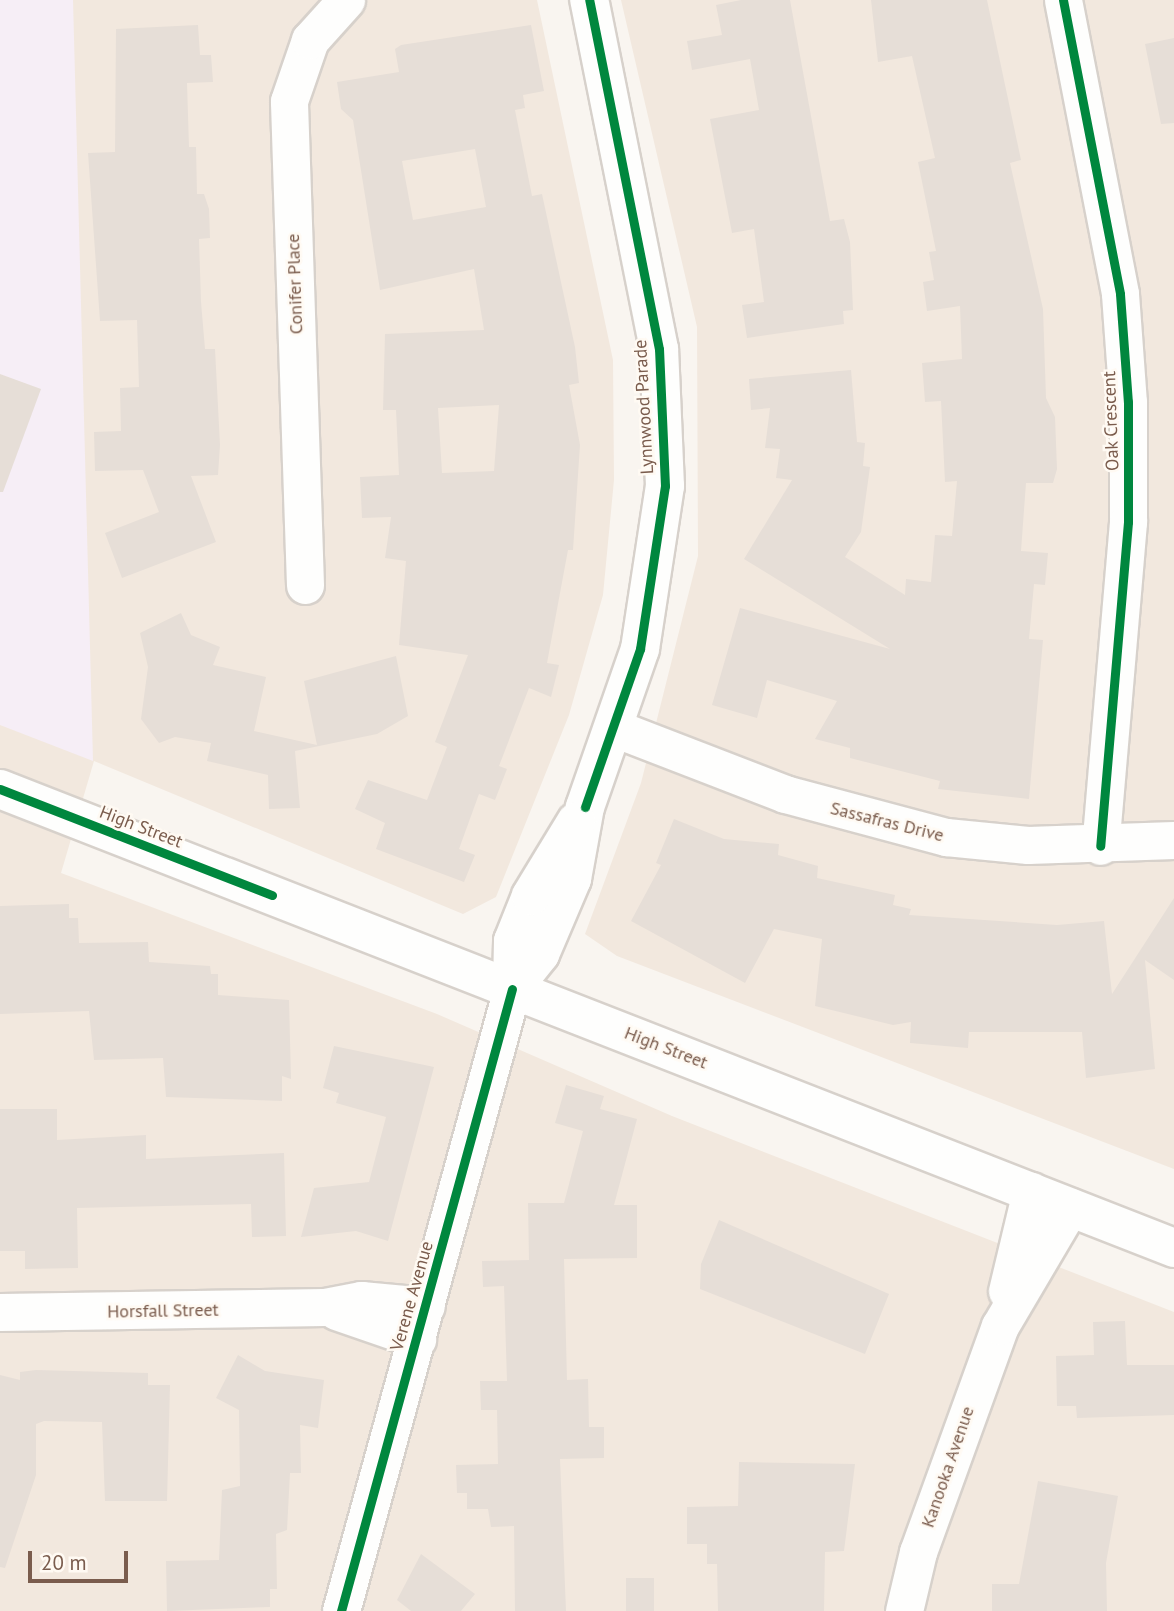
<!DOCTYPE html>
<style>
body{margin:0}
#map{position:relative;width:1174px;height:1611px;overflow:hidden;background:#f9f5f0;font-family:"PT Sans",sans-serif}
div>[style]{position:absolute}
.residential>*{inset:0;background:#f2e8de}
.education>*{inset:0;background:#f6eef6}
.building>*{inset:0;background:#e6ded7;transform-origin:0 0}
.roads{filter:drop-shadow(2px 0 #d7d1cb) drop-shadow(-2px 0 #d7d1cb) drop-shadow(0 2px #d7d1cb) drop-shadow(0 -2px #d7d1cb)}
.minor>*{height:37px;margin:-18.5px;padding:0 18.5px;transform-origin:18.5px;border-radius:18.5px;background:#fefefd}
.secondary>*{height:38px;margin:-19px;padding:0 19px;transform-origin:19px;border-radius:19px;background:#fefefd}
.cycleway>*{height:9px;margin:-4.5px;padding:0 4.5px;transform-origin:4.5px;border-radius:4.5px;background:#00873e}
span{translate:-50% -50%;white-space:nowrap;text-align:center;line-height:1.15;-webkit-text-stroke:5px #fffaf3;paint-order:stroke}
.street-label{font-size:18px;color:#7a5c4d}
.scale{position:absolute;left:28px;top:1551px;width:100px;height:32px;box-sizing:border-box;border:4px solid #7a5c4d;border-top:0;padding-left:9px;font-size:21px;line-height:24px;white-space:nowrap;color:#7a5c4d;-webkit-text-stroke:5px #fffaf3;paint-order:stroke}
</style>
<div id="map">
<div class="residential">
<i style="clip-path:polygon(0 0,537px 0,613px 360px,614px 480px,603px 595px,569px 715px,496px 897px,463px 914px,94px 761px,61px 873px,437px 1014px,672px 1116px,1174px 1312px,1174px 1611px,0 1611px)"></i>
<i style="clip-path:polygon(621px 0,1174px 0,1174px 1169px,617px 956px,585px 934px,641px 783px,698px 556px,697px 327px)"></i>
</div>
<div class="education">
<i style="clip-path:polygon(0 0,73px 0,93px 761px,0 725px)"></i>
</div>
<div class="building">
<i style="clip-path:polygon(741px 0,790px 0,830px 221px,844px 219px,850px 242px,853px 310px,843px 311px,844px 324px,747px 338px,742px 305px,764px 302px,754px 229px,732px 233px,710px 119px,759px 110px,750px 59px,692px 70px,687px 41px,722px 35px,716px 5px)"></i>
<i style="clip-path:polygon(871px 0,987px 0,1021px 160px,1010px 163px,1043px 309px,1046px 398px,1055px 417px,1057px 469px,1053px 483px,1026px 483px,1021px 551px,1048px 553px,1045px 585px,1034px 584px,1029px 639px,1043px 640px,1029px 799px,938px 789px,940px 781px,850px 758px,850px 748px,815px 739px,837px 701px,767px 680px,757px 718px,712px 705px,740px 608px,890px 649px,744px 559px,792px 480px,776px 478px,780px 449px,765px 448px,770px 408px,751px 410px,749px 379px,851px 370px,857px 442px,865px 443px,863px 466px,870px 467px,861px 532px,845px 557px,905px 595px,906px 579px,931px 582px,935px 535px,952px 536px,957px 481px,945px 482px,941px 401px,925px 402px,922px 363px,962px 359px,960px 306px,927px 311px,923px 282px,934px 280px,929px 252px,936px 251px,918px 162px,935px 158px,912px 56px,878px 62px)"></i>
<i style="clip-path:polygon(198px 25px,200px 55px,211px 55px,213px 82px,187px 83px,189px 147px,196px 147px,197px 194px,204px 194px,209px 209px,210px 238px,199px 239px,201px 302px,205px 349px,215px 349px,220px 445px,218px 475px,191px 476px,216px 542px,122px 578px,105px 533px,159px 512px,143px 470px,95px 471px,94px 432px,121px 431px,120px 388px,139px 387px,137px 320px,100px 321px,88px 153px,115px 152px,116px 29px)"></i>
<i style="clip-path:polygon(evenodd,531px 25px,544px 91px,523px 95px,525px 108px,515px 110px,532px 196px,542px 194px,575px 347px,579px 383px,569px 385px,580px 445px,573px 550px,568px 550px,547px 663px,559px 665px,551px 697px,529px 688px,499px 766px,507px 769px,495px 800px,479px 794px,459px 849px,475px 855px,464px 882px,376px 849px,385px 823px,355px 809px,368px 780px,427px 800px,447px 747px,435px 742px,468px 655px,399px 645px,406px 561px,385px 558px,391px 517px,362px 518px,360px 477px,399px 475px,396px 410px,383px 410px,385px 334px,484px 330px,474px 269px,380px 290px,353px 120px,341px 109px,337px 82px,399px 72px,395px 49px,401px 45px,531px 25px,475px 149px,486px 207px,413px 220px,402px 161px,475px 149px,531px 25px,499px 405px,494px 471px,442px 473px,438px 408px,499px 405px)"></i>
<i style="clip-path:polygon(1174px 38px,1174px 123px,1161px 124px,1145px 44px)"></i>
<i style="clip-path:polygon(0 374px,41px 389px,3px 492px,0 492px)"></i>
<i style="clip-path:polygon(181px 613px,191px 635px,220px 647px,213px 665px,266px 677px,254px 731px,317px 745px,304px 681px,396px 656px,408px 716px,377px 734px,295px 751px,300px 808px,269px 809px,268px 775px,207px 761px,211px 743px,175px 737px,159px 743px,141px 719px,148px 667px,140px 633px)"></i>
<i style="clip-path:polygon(674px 819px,724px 839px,779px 844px,778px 855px,818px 866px,817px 878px,895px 895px,893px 905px,911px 909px,909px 915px,1057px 925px,1104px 921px,1112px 994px,1174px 898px,1174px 980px,1145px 960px,1155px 1069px,1086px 1078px,1082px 1032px,969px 1032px,968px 1048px,910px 1043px,911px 1022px,893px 1025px,815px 1006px,822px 939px,774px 929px,745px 983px,631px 921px,661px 865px,656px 863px)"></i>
<i style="clip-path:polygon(69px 904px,69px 918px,78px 918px,79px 943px,148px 942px,149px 962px,210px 966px,211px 974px,218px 974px,218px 995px,289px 1000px,291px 1079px,282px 1076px,282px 1101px,166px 1097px,163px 1058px,94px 1060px,89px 1011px,0 1014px,0 906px)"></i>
<i style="clip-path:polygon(334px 1046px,434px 1067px,388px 1241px,356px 1231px,301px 1237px,314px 1188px,369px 1182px,386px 1117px,336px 1103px,339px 1093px,323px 1088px)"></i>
<i style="clip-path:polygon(566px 1085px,604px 1096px,600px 1109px,637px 1119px,614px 1205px,637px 1205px,637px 1258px,564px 1259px,567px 1380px,588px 1379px,589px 1427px,604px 1427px,604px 1458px,560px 1459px,566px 1611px,515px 1611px,514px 1526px,491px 1527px,488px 1509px,467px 1509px,467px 1493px,457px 1493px,456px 1465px,498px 1464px,497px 1410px,481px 1410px,480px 1381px,507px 1381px,504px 1286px,483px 1287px,482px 1261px,529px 1260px,528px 1203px,564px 1203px,583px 1131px,555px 1123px)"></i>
<i style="clip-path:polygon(0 1109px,57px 1109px,57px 1140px,146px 1135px,146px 1159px,284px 1153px,286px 1236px,252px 1237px,251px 1204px,77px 1208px,78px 1268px,25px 1269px,25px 1251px,0 1251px)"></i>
<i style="clip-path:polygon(719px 1220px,889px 1294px,865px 1354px,700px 1289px,701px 1264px)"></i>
<i style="clip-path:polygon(1125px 1321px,1127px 1365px,1174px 1365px,1174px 1415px,1077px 1418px,1076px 1406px,1057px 1406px,1056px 1356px,1094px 1355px,1093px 1322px)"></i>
<i style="clip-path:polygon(238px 1355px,265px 1371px,324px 1380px,318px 1428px,300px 1425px,301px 1473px,290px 1473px,287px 1530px,276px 1534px,277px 1589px,270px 1589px,270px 1607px,167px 1611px,166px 1561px,219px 1560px,222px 1490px,240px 1486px,239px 1410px,216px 1398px)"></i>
<i style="clip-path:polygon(36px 1370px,148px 1373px,148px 1385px,170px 1385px,167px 1501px,105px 1501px,102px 1422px,44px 1421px,36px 1424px,36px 1475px,5px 1568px,0 1567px,0 1375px,20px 1380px,20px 1372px)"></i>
<i style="clip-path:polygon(739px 1462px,855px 1464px,844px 1551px,825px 1552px,824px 1611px,718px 1611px,717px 1564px,707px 1564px,707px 1544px,687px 1544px,687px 1507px,738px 1506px)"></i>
<i style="clip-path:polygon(1038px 1481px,1118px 1496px,1106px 1563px,1107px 1611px,992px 1611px,992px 1584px,1019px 1584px)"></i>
<i style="clip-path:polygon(421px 1554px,475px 1594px,461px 1611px,411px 1611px,397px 1600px)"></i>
<i style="left:654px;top:1578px;width:33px;height:28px;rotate:90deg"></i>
</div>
<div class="roads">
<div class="minor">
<i style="left:1063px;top:0;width:299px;rotate:79deg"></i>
<i style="left:1120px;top:294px;width:108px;rotate:85.8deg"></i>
<i style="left:1128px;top:402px;width:120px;rotate:90deg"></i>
<i style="left:1128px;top:522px;width:325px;rotate:94.9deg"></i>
<i style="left:305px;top:585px;width:484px;rotate:-91.9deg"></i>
<i style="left:289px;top:101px;width:65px;rotate:-71deg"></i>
<i style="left:310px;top:40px;width:54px;rotate:-48deg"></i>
<i style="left:614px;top:728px;width:183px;rotate:21.1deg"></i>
<i style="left:785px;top:794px;width:167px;rotate:15deg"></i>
<i style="left:946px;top:837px;width:82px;rotate:5.6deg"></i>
<i style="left:1028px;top:845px;width:146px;rotate:-2deg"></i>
<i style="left:1007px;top:1291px;width:103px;rotate:-76.5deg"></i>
<i style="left:336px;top:1311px;width:86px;rotate:19.1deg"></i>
<i style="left:0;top:1312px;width:325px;rotate:-0.9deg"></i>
<i style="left:325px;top:1307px;width:37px;rotate:-11deg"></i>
<i style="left:361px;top:1300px;width:65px;rotate:5.3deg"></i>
<i style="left:341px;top:1611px;width:645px;rotate:-74.63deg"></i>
<i style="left:904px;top:1611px;width:61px;rotate:-76.7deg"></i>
<i style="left:918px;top:1552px;width:240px;rotate:-70.1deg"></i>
<i style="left:1000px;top:1326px;width:138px;rotate:-59.5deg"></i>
</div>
<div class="secondary">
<i style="left:0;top:789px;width:1261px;rotate:21.35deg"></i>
<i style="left:512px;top:989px;width:45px;rotate:-51.3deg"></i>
<i style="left:540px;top:954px;width:82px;rotate:-66.9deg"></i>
<i style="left:572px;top:879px;width:73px;rotate:-79.8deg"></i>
<i style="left:585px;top:807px;width:167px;rotate:-70.8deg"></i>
<i style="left:640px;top:649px;width:165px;rotate:-81.3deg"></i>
<i style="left:665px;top:486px;width:137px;rotate:-92.5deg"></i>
<i style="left:659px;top:349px;width:356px;rotate:-101.3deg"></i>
<i style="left:512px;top:989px;width:48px;rotate:-88.8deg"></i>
<i style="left:513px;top:941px;width:48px;rotate:-68.2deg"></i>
<i style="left:531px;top:896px;width:87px;rotate:-58.7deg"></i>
</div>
</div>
<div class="cycleway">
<i style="left:1063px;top:0;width:299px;rotate:79deg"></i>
<i style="left:1120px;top:294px;width:108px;rotate:85.8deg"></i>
<i style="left:1128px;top:402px;width:120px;rotate:90deg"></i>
<i style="left:1128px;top:522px;width:325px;rotate:94.9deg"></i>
<i style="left:0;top:789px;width:292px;rotate:21.3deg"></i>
<i style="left:585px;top:807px;width:167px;rotate:-70.8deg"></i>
<i style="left:640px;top:649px;width:165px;rotate:-81.3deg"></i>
<i style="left:665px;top:486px;width:137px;rotate:-92.5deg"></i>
<i style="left:659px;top:349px;width:356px;rotate:-101.3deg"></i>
<i style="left:341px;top:1611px;width:645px;rotate:-74.63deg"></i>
</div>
<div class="street-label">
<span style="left:295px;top:284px;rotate:-92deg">Conifer Place</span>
<span style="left:644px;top:407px;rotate:-93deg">Lynnwood Parade</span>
<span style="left:1111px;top:421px;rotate:-92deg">Oak Crescent</span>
<span style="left:887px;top:822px;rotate:14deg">Sassafras Drive</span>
<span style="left:141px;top:827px;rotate:21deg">High Street</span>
<span style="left:666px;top:1048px;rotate:21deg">High Street</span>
<span style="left:412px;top:1296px;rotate:-74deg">Verene Avenue</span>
<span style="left:163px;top:1311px;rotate:-1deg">Horsfall Street</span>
<span style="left:948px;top:1467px;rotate:-71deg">Kanooka Avenue</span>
</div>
<div class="scale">20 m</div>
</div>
